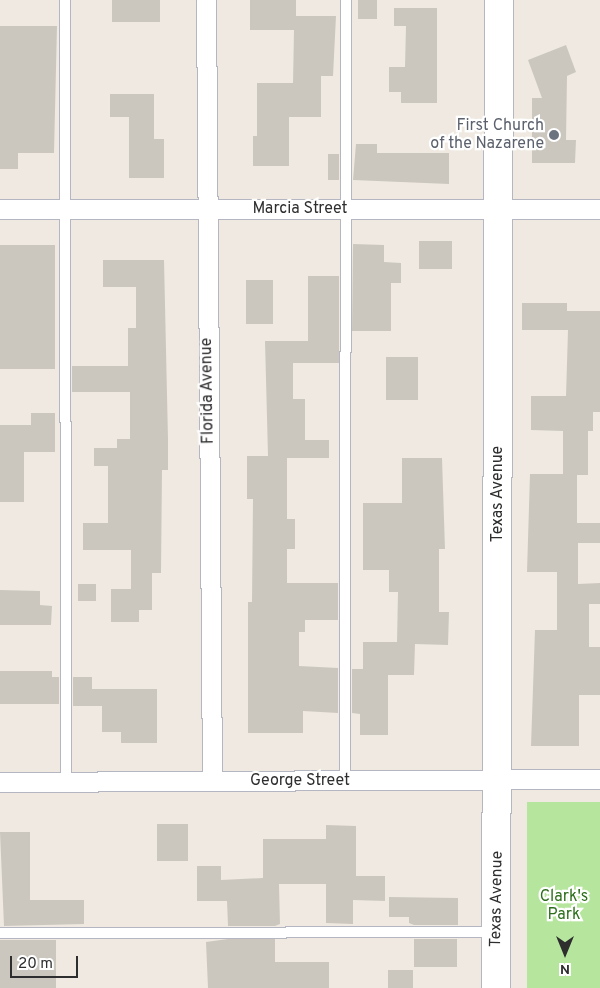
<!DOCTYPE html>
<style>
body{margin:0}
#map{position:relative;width:600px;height:988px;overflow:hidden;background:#efe9e1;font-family:Overpass,sans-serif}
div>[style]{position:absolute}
.green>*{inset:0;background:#b6e59e;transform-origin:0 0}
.building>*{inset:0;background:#cbc7bf;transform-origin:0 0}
.roads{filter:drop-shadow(1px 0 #b4b7c1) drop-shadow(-1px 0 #b4b7c1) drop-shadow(0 1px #b4b7c1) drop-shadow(0 -1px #b4b7c1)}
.lane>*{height:10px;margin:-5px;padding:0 5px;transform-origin:5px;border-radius:5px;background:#fff}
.street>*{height:19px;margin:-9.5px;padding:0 9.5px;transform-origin:9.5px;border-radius:9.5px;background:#fff}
.secondary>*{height:28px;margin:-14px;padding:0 14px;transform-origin:14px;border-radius:14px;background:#fff}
.dots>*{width:14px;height:14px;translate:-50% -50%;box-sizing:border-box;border:2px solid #fff;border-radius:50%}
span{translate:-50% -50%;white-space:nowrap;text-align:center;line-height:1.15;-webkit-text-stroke:4.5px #fff;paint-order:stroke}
.worship-label{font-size:16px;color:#5b616d}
.right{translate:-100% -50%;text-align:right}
.street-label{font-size:16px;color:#2e2e2e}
.park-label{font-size:16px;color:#2c6e1b}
.north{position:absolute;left:540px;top:928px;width:50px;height:50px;-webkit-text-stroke:4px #fff;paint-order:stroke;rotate:180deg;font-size:14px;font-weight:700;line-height:20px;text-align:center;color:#2e2e2e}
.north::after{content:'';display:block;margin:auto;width:18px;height:22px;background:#2e2e2e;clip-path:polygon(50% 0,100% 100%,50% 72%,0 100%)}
.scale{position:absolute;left:10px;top:956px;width:68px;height:22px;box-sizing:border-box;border:2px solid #2e2e2e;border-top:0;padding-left:6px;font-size:15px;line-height:18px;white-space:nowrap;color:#2e2e2e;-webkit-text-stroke:4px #fff;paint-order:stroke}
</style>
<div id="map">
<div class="green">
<i style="left:527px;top:802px;width:73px;height:186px"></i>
</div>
<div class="building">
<i style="left:112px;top:0;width:48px;height:22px"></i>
<i style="clip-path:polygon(250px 0,296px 0,296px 16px,336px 16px,333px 76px,321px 76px,321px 117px,289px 117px,289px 166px,253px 166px,253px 136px,257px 136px,257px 83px,293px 83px,294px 30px,250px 30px)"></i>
<i style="left:358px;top:0;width:19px;height:19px"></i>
<i style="clip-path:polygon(394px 8px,437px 8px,437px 103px,401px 103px,401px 92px,389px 92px,389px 67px,405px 67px,406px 26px,394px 26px)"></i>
<i style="clip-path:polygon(0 26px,57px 26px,54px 153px,18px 153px,18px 169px,0 169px)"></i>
<i style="clip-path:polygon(566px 45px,576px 72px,567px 76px,566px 140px,576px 140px,575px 163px,532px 163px,532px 98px,542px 98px,528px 60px)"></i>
<i style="clip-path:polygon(110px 94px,154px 94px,154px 139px,164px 139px,164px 178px,129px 178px,129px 117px,110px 117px)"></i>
<i style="clip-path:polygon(356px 144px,377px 144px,377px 153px,449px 153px,449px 184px,353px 180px)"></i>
<i style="left:328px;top:154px;width:11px;height:26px"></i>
<i style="left:419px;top:241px;width:33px;height:28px"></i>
<i style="clip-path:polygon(353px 244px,384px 245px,384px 262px,401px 263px,401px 283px,391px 283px,391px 331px,352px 331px)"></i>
<i style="left:0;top:245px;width:55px;height:124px"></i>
<i style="clip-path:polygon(103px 260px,164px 260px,168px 439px,168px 470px,162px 470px,161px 573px,152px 573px,152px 610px,139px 610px,139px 622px,111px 622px,111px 589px,131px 589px,131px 550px,83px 550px,83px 523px,108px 523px,108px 466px,94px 466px,94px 448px,117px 448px,117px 439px,130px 439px,130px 392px,72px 392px,72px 366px,128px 366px,128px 328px,136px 328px,136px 287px,103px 287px)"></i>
<i style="clip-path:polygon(308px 276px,339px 276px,339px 363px,293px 363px,293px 399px,305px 399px,305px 440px,329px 440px,329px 458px,287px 458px,287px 519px,295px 519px,295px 549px,287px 549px,287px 583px,338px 583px,338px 620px,305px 620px,305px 632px,299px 632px,299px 666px,338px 668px,338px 713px,303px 711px,303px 733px,248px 733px,248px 602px,252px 602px,253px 499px,247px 499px,247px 456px,268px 456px,265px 341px,308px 341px)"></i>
<i style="left:246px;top:280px;width:27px;height:44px"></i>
<i style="clip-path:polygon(522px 303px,567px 303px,567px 311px,600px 311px,600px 412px,593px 412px,593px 431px,588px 431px,588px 475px,577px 475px,577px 523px,600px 523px,600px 543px,578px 543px,578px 584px,600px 583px,600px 604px,589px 604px,589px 647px,600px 647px,600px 695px,579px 695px,579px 746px,531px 746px,535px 630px,557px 630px,557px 572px,527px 572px,530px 474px,563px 474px,563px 431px,531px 430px,531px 396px,566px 396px,568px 330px,522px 330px)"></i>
<i style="left:386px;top:357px;width:32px;height:43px"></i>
<i style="clip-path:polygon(31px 413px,55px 413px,55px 452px,24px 452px,24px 502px,0 502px,0 425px,31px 425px)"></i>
<i style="clip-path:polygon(402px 458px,442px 458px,445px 549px,439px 549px,439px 612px,449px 612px,448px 645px,415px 644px,414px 675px,388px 675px,388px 735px,360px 735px,360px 714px,352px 713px,352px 669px,363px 669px,363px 642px,397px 642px,398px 592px,389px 592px,389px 570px,363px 570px,363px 503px,402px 503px)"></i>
<i style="left:78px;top:584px;width:18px;height:17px"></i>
<i style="clip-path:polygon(0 590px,40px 591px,40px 605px,52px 606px,51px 625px,0 625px)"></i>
<i style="clip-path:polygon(0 671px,52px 671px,52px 677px,59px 677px,59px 704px,0 704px)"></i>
<i style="clip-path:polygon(73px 677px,92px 677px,92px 689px,157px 689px,157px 743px,121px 743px,121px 732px,102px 732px,102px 706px,73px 706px)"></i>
<i style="left:157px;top:824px;width:31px;height:37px"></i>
<i style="clip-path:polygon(326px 825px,356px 826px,356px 876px,385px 876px,385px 901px,353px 900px,353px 924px,326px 923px,326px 884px,279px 884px,280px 924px,275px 926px,228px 926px,227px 901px,197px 901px,197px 866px,221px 866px,221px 880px,263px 878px,263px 839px,326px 839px)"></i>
<i style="clip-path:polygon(0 832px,30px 832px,30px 900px,84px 900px,84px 924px,4px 926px)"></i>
<i style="clip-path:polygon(389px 897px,458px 898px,458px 925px,414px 925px,409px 923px,409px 917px,389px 917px)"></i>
<i style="clip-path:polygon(228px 939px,275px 939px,275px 962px,329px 962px,329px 988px,208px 988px,206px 942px)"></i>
<i style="left:414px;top:939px;width:43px;height:28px"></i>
<i style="left:0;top:940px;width:56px;height:48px"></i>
<i style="left:388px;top:970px;width:25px;height:18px"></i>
</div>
<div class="roads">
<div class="lane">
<i style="left:65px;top:0;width:782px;rotate:89.93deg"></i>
<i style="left:345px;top:781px;width:781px;rotate:-89.93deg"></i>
<i style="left:0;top:933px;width:496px;rotate:-0.1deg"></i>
</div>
<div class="street">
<i style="left:206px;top:0;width:781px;rotate:89.56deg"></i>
<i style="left:0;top:209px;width:600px"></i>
<i style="left:0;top:782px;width:600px;rotate:-0.29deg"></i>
</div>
<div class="secondary">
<i style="left:496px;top:988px;width:988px;rotate:-89.83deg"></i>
</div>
</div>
<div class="dots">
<i style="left:554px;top:135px;background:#6b7280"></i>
</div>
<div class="worship-label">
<span class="right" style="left:544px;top:135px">First Church<br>of the Nazarene</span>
</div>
<div class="street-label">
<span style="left:300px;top:209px">Marcia Street</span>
<span style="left:208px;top:391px;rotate:-91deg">Florida Avenue</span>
<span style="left:498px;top:494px;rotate:-90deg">Texas Avenue</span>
<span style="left:300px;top:781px">George Street</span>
<span style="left:497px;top:899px;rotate:-89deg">Texas Avenue</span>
</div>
<div class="park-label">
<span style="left:564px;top:906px">Clark's<br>Park</span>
</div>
<div class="north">N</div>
<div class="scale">20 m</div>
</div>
